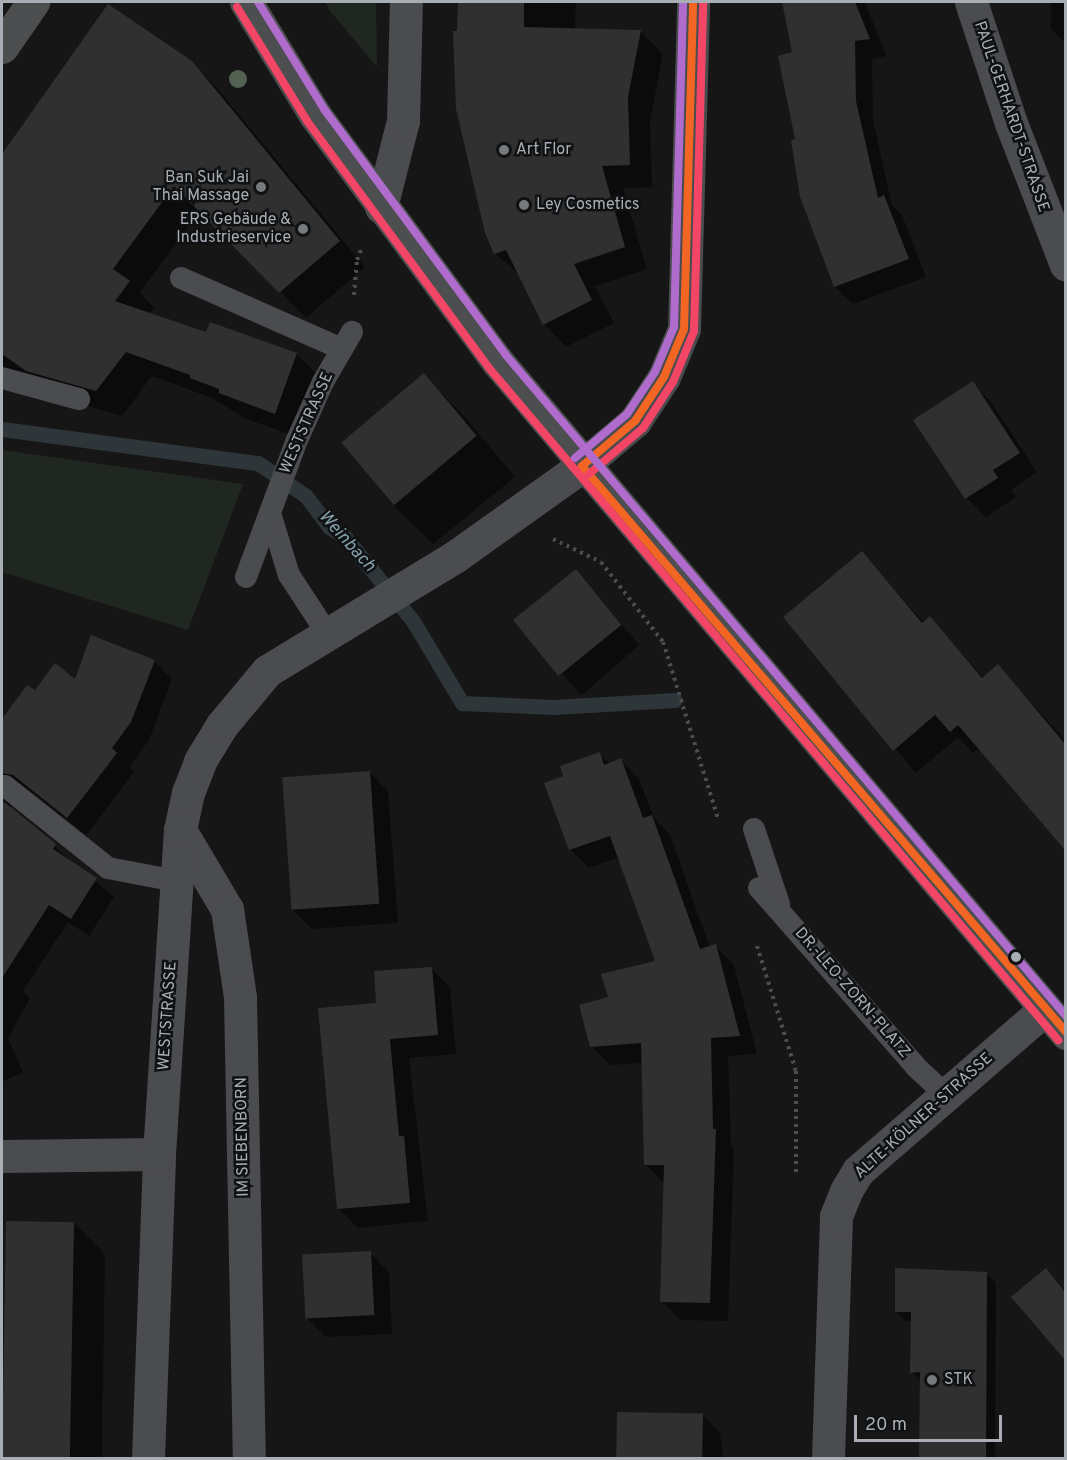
<!DOCTYPE html>
<meta charset="utf-8">
<style>
body{margin:0}
#map{position:relative;width:1067px;height:1460px;overflow:hidden;background:#161616;font-family:Overpass,sans-serif}
div>[style]{position:absolute}
.green>*{inset:0;background:#202620}
.shadow>*{inset:0;background:#0007;transform-origin:0 0}
.stream>*{height:15px;margin:-7.5px;padding:0 7.5px;transform-origin:7.5px;border-radius:7.5px;background:#2e363a}
.building>*{inset:0;background:#303031;transform-origin:0 0}
.path>*{height:4px;margin-top:-2px;transform-origin:0;background:repeating-linear-gradient(90deg,#4c4d4f 0 3px,transparent 0 7.5px)}
.service>*{height:22px;margin:-11px;padding:0 11px;transform-origin:11px;border-radius:11px;background:#4b4c4f}
.minor>*{height:33px;margin:-16.5px;padding:0 16.5px;transform-origin:16.5px;border-radius:16.5px;background:#4b4c4f}
.primary>*{height:33px;margin:-16.5px;padding:0 16.5px;transform-origin:16.5px;border-radius:16.5px;background:#4d4e50}
.bus-1>*{height:8px;margin:-4px;padding:0 4px;transform-origin:4px;border-radius:4px;background:#f26522}
.bus-2>*{height:8px;margin:-4px;padding:0 4px;transform-origin:4px;border-radius:4px;background:#f34667}
.bus-3>*{height:8px;margin:-4px;padding:0 4px;transform-origin:4px;border-radius:4px;background:#b06ccc}
.trees>*{width:18px;height:18px;margin:-9px;border-radius:50%;background:#526151}
.dots>*{width:16px;height:16px;translate:-50% -50%;box-sizing:border-box;border:3px solid #101112;border-radius:50%}
span{translate:-50% -50%;white-space:nowrap;text-align:center;line-height:1.15;-webkit-text-stroke:5px #101112;paint-order:stroke}
.street-label{font-size:16px;color:#a9aeb5}
.poi-label{font-size:16px;color:#a9aeb5}
.left{translate:0 -50%;text-align:left}
.right{translate:-100% -50%;text-align:right}
.water-label{font-size:18px;color:#849fac;font-style:italic}
.frame{position:absolute;inset:0;border:3px solid #a9aeb5;pointer-events:none}
.scale{position:absolute;left:854px;top:1415px;width:148px;height:27px;box-sizing:border-box;border:3px solid #a9aeb5;border-top:0;padding-left:8px;font-size:18px;line-height:21px;white-space:nowrap;color:#a9aeb5;-webkit-text-stroke:4px #101112;paint-order:stroke}
</style>
<div id="map">
<div class="green">
<i style="clip-path:polygon(325px 2px,376px 2px,377px 67px,330px 11px)"></i>
<i style="clip-path:polygon(2px 450px,243px 484px,188px 630px,2px 572px)"></i>
</div>
<div class="shadow">
<i style="clip-path:polygon(460px 2px,576px 2px,575px 30px,640px 31px,663px 54px,650px 121px,652px 187px,623px 188px,647px 269px,595px 286px,614px 323px,566px 347px,544px 324px,520px 275px,495px 253px,459px 32px)"></i>
<i style="clip-path:polygon(783px 2px,865px 2px,886px 56px,872px 59px,873px 120px,892px 205px,902px 215px,926px 277px,853px 304px,835px 287px,802px 198px,794px 54px)"></i>
<i style="clip-path:polygon(1051px 2px,1066px 2px,1066px 44px,1051px 29px)"></i>
<i style="clip-path:polygon(108px 6px,190px 61px,216px 87px,365px 267px,306px 318px,200px 210px,140px 293px,154px 308px,149px 315px,207px 334px,211px 324px,297px 354px,322px 380px,301px 438px,246px 419px,212px 398px,152px 376px,122px 416px,2px 380px,2px 156px)"></i>
<i style="clip-path:polygon(424px 375px,464px 416px,515px 477px,433px 544px,392px 504px,343px 442px)"></i>
<i style="clip-path:polygon(972px 383px,991px 402px,1037px 472px,1011px 490px,1016px 497px,986px 517px,967px 498px)"></i>
<i style="clip-path:polygon(862px 553px,924px 623px,930px 618px,984px 678px,998px 666px,1066px 741px,1066px 848px,980px 748px,973px 753px,958px 737px,916px 773px,785px 617px)"></i>
<i style="left:575px;top:571px;width:98px;height:77px;rotate:49deg"></i>
<i style="clip-path:polygon(154px 661px,172px 679px,149px 740px,129px 767px,134px 772px,86px 835px,33px 793px,19px 791px,12px 796px,10px 809px,114px 897px,89px 936px,68px 922px,23px 991px,30px 998px,8px 1038px,23px 1072px,2px 1082px,2px 721px,27px 687px,35px 692px)"></i>
<i style="clip-path:polygon(599px 754px,610px 764px,621px 760px,639px 779px,654px 818px,670px 835px,710px 948px,716px 946px,734px 965px,757px 1054px,728px 1056px,731px 1146px,734px 1149px,728px 1321px,680px 1320px,662px 1301px,665px 1184px,646px 1165px,643px 1063px,610px 1065px,591px 1046px,609px 998px,657px 962px,620px 857px,589px 868px,571px 850px,546px 783px,565px 777px)"></i>
<i style="clip-path:polygon(369px 772px,388px 791px,398px 923px,312px 929px,293px 910px)"></i>
<i style="clip-path:polygon(431px 968px,450px 987px,456px 1054px,409px 1058px,428px 1221px,358px 1228px,339px 1209px,378px 1005px)"></i>
<i style="clip-path:polygon(8px 1222px,74px 1223px,105px 1254px,102px 1458px,3px 1458px)"></i>
<i style="clip-path:polygon(370px 1253px,389px 1272px,392px 1334px,326px 1337px,307px 1318px)"></i>
<i style="clip-path:polygon(986px 1273px,996px 1283px,995px 1458px,921px 1458px,921px 1381px,912px 1372px,912px 1321px,906px 1321px,896px 1312px)"></i>
<i style="clip-path:polygon(1055px 1279px,1066px 1292px,1066px 1345px,1060px 1350px)"></i>
<i style="clip-path:polygon(619px 1413px,703px 1415px,720px 1433px,723px 1458px,618px 1458px)"></i>
</div>
<div class="stream">
<i style="left:2px;top:429px;width:258px;rotate:7.6deg"></i>
<i style="left:258px;top:463px;width:58px;rotate:34.5deg"></i>
<i style="left:306px;top:496px;width:39px;rotate:53deg"></i>
<i style="left:329px;top:527px;width:19px;rotate:32deg"></i>
<i style="left:345px;top:537px;width:108px;rotate:51deg"></i>
<i style="left:413px;top:621px;width:96px;rotate:59.1deg"></i>
<i style="left:462px;top:703px;width:91px;rotate:2.5deg"></i>
<i style="left:553px;top:707px;width:122px;rotate:-3.3deg"></i>
</div>
<div class="building">
<i style="clip-path:polygon(458px 2px,524px 2px,524px 27px,641px 30px,628px 97px,630px 165px,602px 166px,625px 247px,574px 264px,592px 300px,543px 325px,506px 250px,494px 254px,485px 233px,456px 109px,453px 31px,457px 31px)"></i>
<i style="clip-path:polygon(782px 2px,855px 2px,870px 39px,855px 41px,856px 101px,878px 198px,884px 195px,909px 259px,834px 287px,800px 197px,791px 140px,795px 139px,778px 56px,792px 52px)"></i>
<i style="clip-path:polygon(108px 4px,192px 61px,340px 241px,279px 293px,174px 186px,113px 269px,130px 281px,115px 301px,206px 332px,210px 322px,297px 353px,275px 414px,219px 393px,219px 389px,190px 378px,190px 375px,126px 352px,96px 391px,26px 371px,2px 354px,2px 154px)"></i>
<i style="left:424px;top:373px;width:82px;height:108px;rotate:50deg"></i>
<i style="clip-path:polygon(973px 381px,1020px 453px,993px 470px,998px 478px,965px 499px,913px 420px)"></i>
<i style="clip-path:polygon(862px 551px,922px 623px,930px 616px,982px 678px,998px 664px,1065px 744px,1065px 850px,958px 725px,950px 732px,935px 715px,893px 751px,783px 617px)"></i>
<i style="left:576px;top:569px;width:72px;height:81px;rotate:51deg"></i>
<i style="clip-path:polygon(91px 635px,155px 660px,131px 722px,112px 748px,117px 753px,67px 818px,13px 775px,2px 773px,2px 719px,27px 685px,35px 690px,55px 663px,75px 679px)"></i>
<i style="clip-path:polygon(600px 752px,604px 765px,621px 758px,643px 818px,652px 815px,700px 949px,716px 944px,740px 1036px,711px 1038px,713px 1129px,716px 1129px,710px 1303px,660px 1302px,664px 1165px,644px 1165px,641px 1043px,590px 1047px,579px 1005px,608px 997px,601px 974px,655px 961px,610px 836px,569px 850px,544px 783px,563px 776px,560px 766px)"></i>
<i style="left:370px;top:771px;width:133px;height:88px;rotate:86deg"></i>
<i style="clip-path:polygon(2px 800px,56px 844px,53px 849px,97px 878px,71px 919px,49px 905px,2px 978px)"></i>
<i style="clip-path:polygon(432px 967px,438px 1035px,390px 1039px,399px 1136px,404px 1136px,410px 1203px,337px 1209px,318px 1008px,376px 1003px,374px 971px)"></i>
<i style="left:6px;top:1221px;width:68px;height:237px;rotate:1deg"></i>
<i style="left:371px;top:1251px;width:64px;height:69px;rotate:87deg"></i>
<i style="clip-path:polygon(895px 1268px,987px 1272px,986px 1458px,919px 1458px,920px 1372px,910px 1373px,911px 1312px,895px 1312px)"></i>
<i style="clip-path:polygon(1046px 1268px,1065px 1292px,1065px 1360px,1011px 1297px)"></i>
<i style="left:617px;top:1412px;width:86px;height:46px;rotate:1deg"></i>
</div>
<div class="path">
<i style="left:354px;top:295px;width:35px;rotate:-85deg"></i>
<i style="left:357px;top:260px;width:11px;rotate:-68deg"></i>
<i style="left:553px;top:539px;width:53px;rotate:25.6deg"></i>
<i style="left:601px;top:562px;width:101px;rotate:52.2deg"></i>
<i style="left:663px;top:642px;width:185px;rotate:72.7deg"></i>
<i style="left:757px;top:946px;width:131px;rotate:72.7deg"></i>
<i style="left:796px;top:1071px;width:103px;rotate:90deg"></i>
</div>
<div class="service">
<i style="left:181px;top:278px;width:176px;rotate:23.8deg"></i>
<i style="left:2px;top:378px;width:80px;rotate:15.3deg"></i>
<i style="left:270px;top:513px;width:65px;rotate:73deg"></i>
<i style="left:289px;top:575px;width:69px;rotate:56.8deg"></i>
<i style="left:246px;top:577px;width:146px;rotate:-69.6deg"></i>
<i style="left:297px;top:440px;width:64px;rotate:-65.9deg"></i>
<i style="left:323px;top:382px;width:58px;rotate:-59.9deg"></i>
<i style="left:5px;top:786px;width:132px;rotate:38.5deg"></i>
<i style="left:108px;top:868px;width:69px;rotate:10.8deg"></i>
<i style="left:754px;top:829px;width:79px;rotate:71.6deg"></i>
<i style="left:759px;top:888px;width:238px;rotate:48.7deg"></i>
<i style="left:916px;top:1067px;width:41px;rotate:43deg"></i>
</div>
<div class="minor">
<i style="left:971px;top:2px;width:127px;rotate:71.7deg"></i>
<i style="left:1011px;top:123px;width:152px;rotate:68.8deg"></i>
<i style="left:381px;top:207px;width:89px;rotate:-75.7deg"></i>
<i style="left:403px;top:121px;width:119px;rotate:-88.6deg"></i>
<i style="left:180px;top:830px;width:92px;rotate:59.3deg"></i>
<i style="left:227px;top:909px;width:89px;rotate:81.6deg"></i>
<i style="left:240px;top:997px;width:461px;rotate:88.9deg"></i>
<i style="left:2px;top:1156px;width:157px;rotate:-0.7deg"></i>
<i style="left:148px;top:1458px;width:304px;rotate:-87.9deg"></i>
<i style="left:159px;top:1154px;width:325px;rotate:-86.3deg"></i>
<i style="left:180px;top:830px;width:38px;rotate:-78deg"></i>
<i style="left:188px;top:793px;width:34px;rotate:-69deg"></i>
<i style="left:200px;top:761px;width:42px;rotate:-58.6deg"></i>
<i style="left:222px;top:725px;width:70px;rotate:-50.2deg"></i>
<i style="left:267px;top:671px;width:221px;rotate:-31.3deg"></i>
<i style="left:456px;top:556px;width:155px;rotate:-35.5deg"></i>
<i style="left:582px;top:466px;width:70px;rotate:-40.3deg"></i>
<i style="left:635px;top:421px;width:53px;rotate:-56.6deg"></i>
<i style="left:664px;top:377px;width:52px;rotate:-67.4deg"></i>
<i style="left:684px;top:329px;width:327px;rotate:-88.4deg"></i>
<i style="left:828px;top:1458px;width:242px;rotate:-88.1deg"></i>
<i style="left:836px;top:1216px;width:27px;rotate:-68deg"></i>
<i style="left:846px;top:1191px;width:23px;rotate:-59deg"></i>
<i style="left:858px;top:1171px;width:247px;rotate:-40.9deg"></i>
</div>
<div class="primary">
<i style="left:246px;top:2px;width:132px;rotate:58.6deg"></i>
<i style="left:315px;top:115px;width:306px;rotate:53.5deg"></i>
<i style="left:497px;top:361px;width:881px;rotate:49.74deg"></i>
<i style="left:2px;top:47px;width:55px;rotate:-55.4deg"></i>
</div>
<div class="bus-1">
<i style="left:582px;top:466px;width:745px;rotate:49.47deg"></i>
<i style="left:582px;top:466px;width:70px;rotate:-40.3deg"></i>
<i style="left:635px;top:421px;width:53px;rotate:-56.6deg"></i>
<i style="left:664px;top:377px;width:52px;rotate:-67.4deg"></i>
<i style="left:684px;top:329px;width:327px;rotate:-88.4deg"></i>
</div>
<div class="bus-2">
<i style="left:237px;top:7px;width:134px;rotate:58.4deg"></i>
<i style="left:307px;top:121px;width:307px;rotate:53.6deg"></i>
<i style="left:489px;top:368px;width:881px;rotate:49.74deg"></i>
<i style="left:589px;top:474px;width:71px;rotate:-40.4deg"></i>
<i style="left:643px;top:428px;width:55px;rotate:-56.9deg"></i>
<i style="left:673px;top:382px;width:55px;rotate:-67.6deg"></i>
<i style="left:694px;top:331px;width:329px;rotate:-88.4deg"></i>
</div>
<div class="bus-3">
<i style="left:258px;top:2px;width:126px;rotate:58.3deg"></i>
<i style="left:324px;top:109px;width:305px;rotate:53.5deg"></i>
<i style="left:505px;top:354px;width:868px;rotate:49.72deg"></i>
<i style="left:575px;top:458px;width:68px;rotate:-40.2deg"></i>
<i style="left:627px;top:414px;width:50px;rotate:-56.3deg"></i>
<i style="left:655px;top:372px;width:49px;rotate:-67.1deg"></i>
<i style="left:674px;top:327px;width:325px;rotate:-88.4deg"></i>
</div>
<div class="trees">
<i style="left:238px;top:79px"></i>
</div>
<div class="dots">
<i style="left:504px;top:150px;background:#76797d"></i>
<i style="left:261px;top:187px;background:#76797d"></i>
<i style="left:524px;top:205px;background:#76797d"></i>
<i style="left:303px;top:229px;background:#76797d"></i>
<i style="left:1016px;top:957px;background:#a9aeb5"></i>
<i style="left:932px;top:1380px;background:#76797d"></i>
</div>
<div class="street-label">
<span style="left:1011px;top:117px;rotate:71deg">PAUL-GERHARDT-STRASSE</span>
<span style="left:307px;top:423px;rotate:-66deg">WESTSTRASSE</span>
<span style="left:852px;top:993px;rotate:49deg">DR.-LEO-ZORN-PLATZ</span>
<span style="left:168px;top:1016px;rotate:-86deg">WESTSTRASSE</span>
<span style="left:924px;top:1116px;rotate:-42deg">ALTE-KÖLNER-STRASSE</span>
<span style="left:243px;top:1137px;rotate:-91deg">IM SIEBENBORN</span>
</div>
<div class="poi-label">
<span class="left" style="left:516px;top:150px">Art Flor</span>
<span class="right" style="left:249px;top:187px">Ban Suk Jai<br>Thai Massage</span>
<span class="left" style="left:536px;top:205px">Ley Cosmetics</span>
<span class="right" style="left:291px;top:229px">ERS Gebäude &amp;<br>Industrieservice</span>
<span class="left" style="left:944px;top:1380px">STK</span>
</div>
<div class="water-label">
<span style="left:346px;top:542px;rotate:48deg">Weinbach</span>
</div>
<div class="frame"></div>
<div class="scale">20 m</div>
</div>
